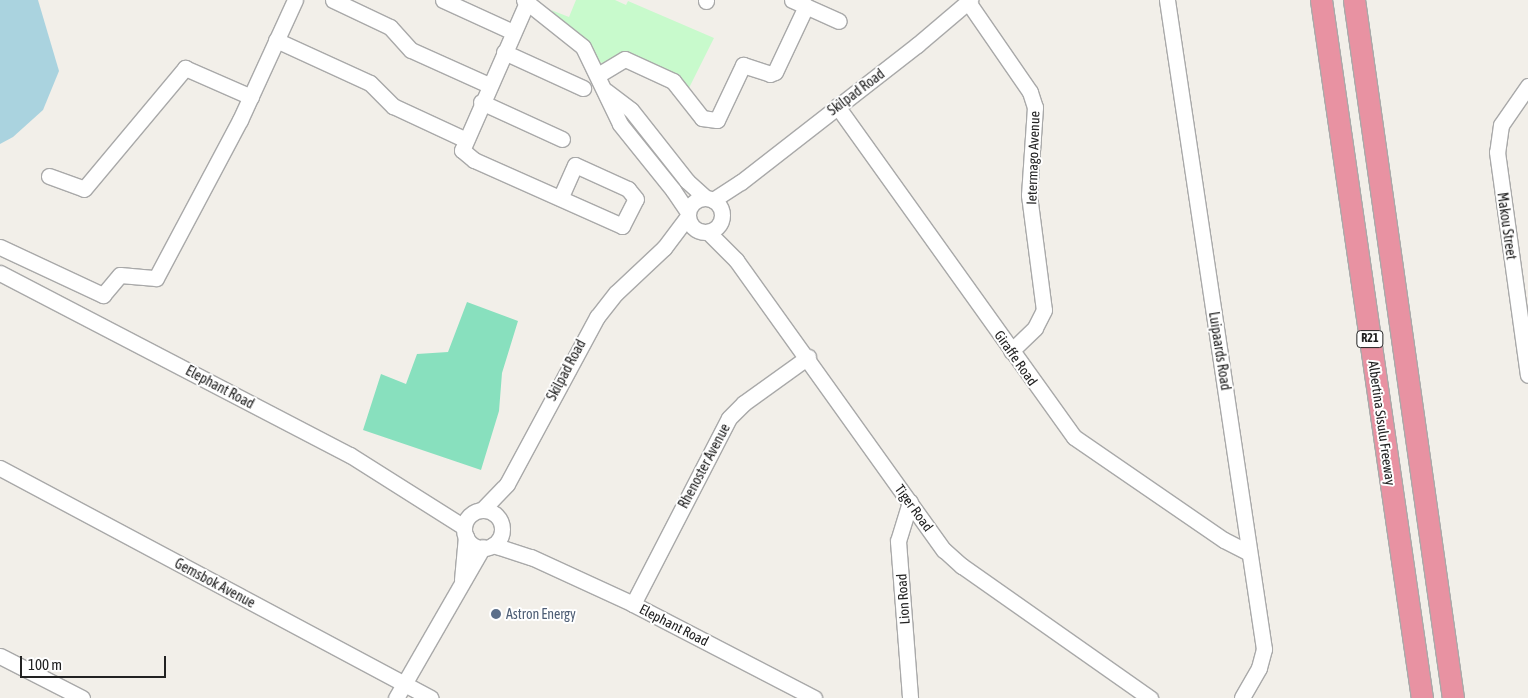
<!DOCTYPE html>
<style>
body{margin:0}
#map{position:relative;width:1528px;height:698px;overflow:hidden;background:#f2efe9;font-family:"Asap Condensed",sans-serif}
div>[style]{position:absolute}
.park>*{inset:0;background:#c8facc}
.pitch>*{inset:0;background:#88e0be}
.water>*{inset:0;background:#aad3df}
.roads{filter:drop-shadow(1px 0 #a9a9a9) drop-shadow(-1px 0 #a9a9a9) drop-shadow(0 1px #a9a9a9) drop-shadow(0 -1px #a9a9a9)}
.minor>*{height:15px;margin:-7.5px;padding:0 7.5px;transform-origin:7.5px;border-radius:7.5px;background:#fff}
.minor>.ring{margin:-7.5px;padding:0;box-sizing:content-box;background:none;border:15px solid #fff;border-radius:50%}
.highway>*{height:21px;margin:-10.5px;padding:0 10.5px;transform-origin:10.5px;border-radius:10.5px;background:#e892a2}
.dots>*{width:14px;height:14px;translate:-50% -50%;box-sizing:border-box;border:2px solid #fff;border-radius:50%}
span{translate:-50% -50%;white-space:nowrap;text-align:center;line-height:1.15;-webkit-text-stroke:4px #fff;paint-order:stroke}
.shield-label span{padding:1px 4px;background:#fff;border:1px solid;border-radius:4px;-webkit-text-stroke-width:0}
.shield-label{font-size:12px;color:#222;font-weight:700}
.street-label{font-size:14px;color:#222}
.service-label{font-size:14px;color:#4e5e75}
.left{translate:0 -50%;text-align:left}
.scale{position:absolute;left:20px;top:656px;width:146px;height:22px;box-sizing:border-box;border:2px solid #222;border-top:0;padding-left:6px;font-size:15px;line-height:18px;white-space:nowrap;color:#222;-webkit-text-stroke:4px #fff;paint-order:stroke}
</style>
<div id="map">
<div class="park">
<i style="clip-path:polygon(576px 0,615px 0,626px 5px,628px 1px,714px 38px,687px 92px,675px 78px,598px 62px,581px 38px,551px 10px,569px 17px)"></i>
</div>
<div class="pitch">
<i style="clip-path:polygon(467px 302px,518px 321px,502px 373px,499px 411px,481px 470px,363px 430px,381px 374px,406px 384px,417px 354px,448px 352px)"></i>
</div>
<div class="water">
<i style="clip-path:polygon(0 0,38px 0,59px 71px,43px 110px,13px 137px,0 144px)"></i>
</div>
<div class="roads">
<div class="minor">
<i style="left:333px;top:0;width:63px;rotate:25.3deg"></i>
<i style="left:390px;top:27px;width:31px;rotate:48deg"></i>
<i style="left:411px;top:50px;width:85px;rotate:24.2deg"></i>
<i style="left:443px;top:0;width:77px;rotate:24.6deg"></i>
<i style="left:524px;top:0;width:75px;rotate:38.5deg"></i>
<i style="left:583px;top:47px;width:85px;rotate:64.3deg"></i>
<i style="left:620px;top:124px;width:85px;rotate:51.2deg"></i>
<i style="left:673px;top:190px;width:27px;rotate:56deg"></i>
<i style="left:528px;top:0;width:164px;rotate:113.7deg"></i>
<i style="left:462px;top:150px;width:16px;rotate:40deg"></i>
<i style="left:474px;top:160px;width:162px;rotate:24deg"></i>
<i style="left:622px;top:226px;width:30px;rotate:-63deg"></i>
<i style="left:636px;top:199px;width:13px;rotate:-129deg"></i>
<i style="left:628px;top:189px;width:58px;rotate:-155.6deg"></i>
<i style="left:575px;top:165px;width:36px;rotate:114deg"></i>
<i style="left:792px;top:0;width:51px;rotate:24.1deg"></i>
<i style="left:1167px;top:0;width:656px;rotate:81.5deg"></i>
<i style="left:1264px;top:649px;width:20px;rotate:105deg"></i>
<i style="left:1259px;top:668px;width:34px;rotate:120deg"></i>
<i style="left:706px;top:1px;width:1px;rotate:-90deg"></i>
<i style="left:968px;top:2px;width:109px;rotate:55.4deg"></i>
<i style="left:1030px;top:92px;width:16px;rotate:72deg"></i>
<i style="left:1035px;top:107px;width:88px;rotate:93.9deg"></i>
<i style="left:1029px;top:195px;width:116px;rotate:82.6deg"></i>
<i style="left:1044px;top:310px;width:20px;rotate:117deg"></i>
<i style="left:1035px;top:328px;width:33px;rotate:136deg"></i>
<i style="left:276px;top:40px;width:103px;rotate:24.6deg"></i>
<i style="left:370px;top:83px;width:33px;rotate:45deg"></i>
<i style="left:393px;top:106px;width:78px;rotate:24.9deg"></i>
<i style="left:504px;top:52px;width:87px;rotate:24.5deg"></i>
<i style="left:598px;top:75px;width:31px;rotate:-31deg"></i>
<i style="left:625px;top:59px;width:53px;rotate:24.6deg"></i>
<i style="left:673px;top:81px;width:47px;rotate:51.9deg"></i>
<i style="left:702px;top:118px;width:15px;rotate:8deg"></i>
<i style="left:717px;top:120px;width:61px;rotate:-64.7deg"></i>
<i style="left:743px;top:65px;width:28px;rotate:18deg"></i>
<i style="left:770px;top:74px;width:5px;rotate:-22deg"></i>
<i style="left:775px;top:72px;width:73px;rotate:-64.8deg"></i>
<i style="left:1528px;top:86px;width:47px;rotate:124.7deg"></i>
<i style="left:1501px;top:125px;width:27px;rotate:98deg"></i>
<i style="left:1497px;top:152px;width:225px;rotate:82.1deg"></i>
<i style="left:606px;top:91px;width:31px;rotate:37deg"></i>
<i style="left:631px;top:110px;width:90px;rotate:51.7deg"></i>
<i style="left:687px;top:181px;width:25px;rotate:42deg"></i>
<i style="left:481px;top:102px;width:89px;rotate:24.6deg"></i>
<i style="left:837px;top:106px;width:407px;rotate:54.4deg"></i>
<i style="left:1074px;top:437px;width:182px;rotate:34.5deg"></i>
<i style="left:1224px;top:540px;width:28px;rotate:27deg"></i>
<i style="left:49px;top:176px;width:37px;rotate:20deg"></i>
<i style="left:84px;top:189px;width:158px;rotate:-50.1deg"></i>
<i style="left:185px;top:68px;width:72px;rotate:23.7deg"></i>
<i class="ring" style="left:688px;top:198px;width:19px;height:19px"></i>
<i style="left:713px;top:200px;width:33px;rotate:-33deg"></i>
<i style="left:741px;top:182px;width:223px;rotate:-37.9deg"></i>
<i style="left:917px;top:45px;width:70px;rotate:-40.3deg"></i>
<i style="left:708px;top:232px;width:40px;rotate:45deg"></i>
<i style="left:736px;top:260px;width:357px;rotate:54.4deg"></i>
<i style="left:944px;top:550px;width:24px;rotate:42deg"></i>
<i style="left:962px;top:566px;width:230px;rotate:35.1deg"></i>
<i style="left:0;top:247px;width:114px;rotate:25deg"></i>
<i style="left:103px;top:295px;width:26px;rotate:-50deg"></i>
<i style="left:120px;top:275px;width:36px;rotate:5deg"></i>
<i style="left:156px;top:278px;width:179px;rotate:-62deg"></i>
<i style="left:240px;top:120px;width:132px;rotate:-65.4deg"></i>
<i style="left:0;top:273px;width:394px;rotate:27.5deg"></i>
<i style="left:350px;top:455px;width:135px;rotate:32.3deg"></i>
<i style="left:0;top:468px;width:488px;rotate:28.1deg"></i>
<i style="left:910px;top:502px;width:41px;rotate:107.1deg"></i>
<i style="left:898px;top:541px;width:157px;rotate:85.6deg"></i>
<i style="left:482px;top:510px;width:36px;rotate:-46deg"></i>
<i style="left:507px;top:484px;width:190px;rotate:-61.7deg"></i>
<i style="left:597px;top:317px;width:31px;rotate:-52deg"></i>
<i style="left:616px;top:293px;width:66px;rotate:-43.2deg"></i>
<i style="left:664px;top:248px;width:39px;rotate:-53deg"></i>
<i class="ring" style="left:464px;top:510px;width:23px;height:23px"></i>
<i style="left:493px;top:545px;width:40px;rotate:18deg"></i>
<i style="left:531px;top:557px;width:112px;rotate:24.7deg"></i>
<i style="left:633px;top:604px;width:204px;rotate:27.4deg"></i>
<i style="left:462px;top:580px;width:44px;rotate:-84.8deg"></i>
<i style="left:633px;top:604px;width:209px;rotate:-62.7deg"></i>
<i style="left:729px;top:418px;width:21px;rotate:-45deg"></i>
<i style="left:744px;top:403px;width:79px;rotate:-35.7deg"></i>
<i style="left:0;top:656px;width:92px;rotate:27.1deg"></i>
<i style="left:396px;top:698px;width:174px;rotate:-60.1deg"></i>
</div>
<div class="highway">
<i style="left:1321px;top:0;width:705px;rotate:81.77deg"></i>
<i style="left:1354px;top:0;width:705px;rotate:81.93deg"></i>
</div>
</div>
<div class="dots">
<i style="left:496px;top:614px;background:#5c6f8a"></i>
</div>
<div class="shield-label">
<span style="left:1370px;top:339px">R21</span>
</div>
<div class="street-label">
<span style="left:856px;top:92px;rotate:-37deg">Skilpad Road</span>
<span style="left:1033px;top:158px;rotate:-88deg">Ietermago Avenue</span>
<span style="left:1507px;top:226px;rotate:82deg">Makou Street</span>
<span style="left:1220px;top:351px;rotate:81deg">Luipaards Road</span>
<span style="left:1016px;top:358px;rotate:55deg">Giraffe Road</span>
<span style="left:566px;top:370px;rotate:-62deg">Skilpad Road</span>
<span style="left:220px;top:387px;rotate:28deg">Elephant Road</span>
<span style="left:1382px;top:423px;rotate:82deg">Albertina Sisulu Freeway</span>
<span style="left:704px;top:466px;rotate:-62deg">Rhenoster Avenue</span>
<span style="left:914px;top:508px;rotate:54deg">Tiger Road</span>
<span style="left:215px;top:583px;rotate:28deg">Gemsbok Avenue</span>
<span style="left:903px;top:599px;rotate:-94deg">Lion Road</span>
<span style="left:674px;top:625px;rotate:27deg">Elephant Road</span>
</div>
<div class="service-label">
<span class="left" style="left:506px;top:614px">Astron Energy</span>
</div>
<div class="scale">100 m</div>
</div>
